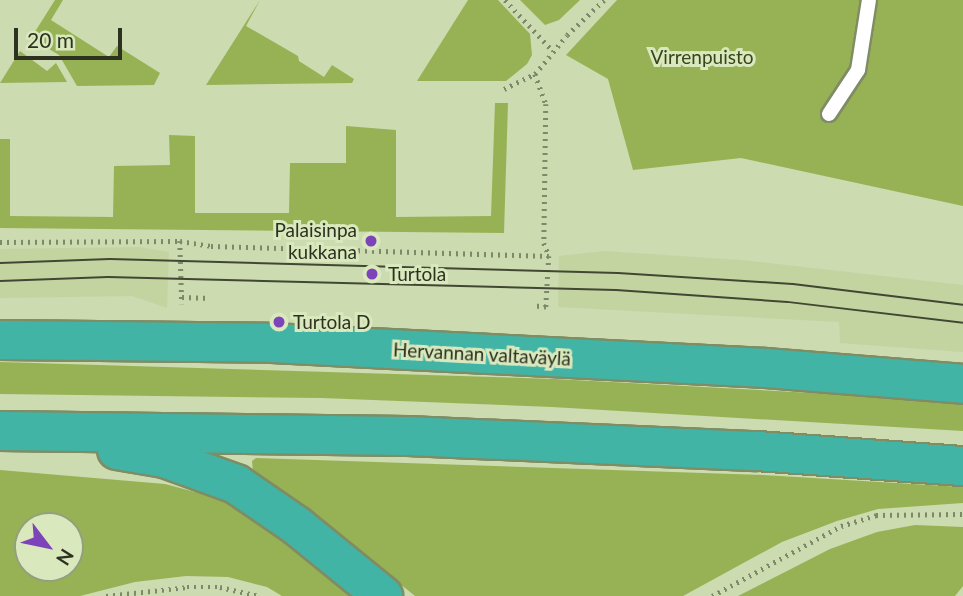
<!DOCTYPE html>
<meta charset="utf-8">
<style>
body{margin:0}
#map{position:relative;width:963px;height:596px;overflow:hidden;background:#ccdbb0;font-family:Lato,sans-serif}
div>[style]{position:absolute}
.built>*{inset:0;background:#c3d4a1}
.green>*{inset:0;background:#97b255}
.path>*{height:4.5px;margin-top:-2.25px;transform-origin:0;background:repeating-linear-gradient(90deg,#7e896a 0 2px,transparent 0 7px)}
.roads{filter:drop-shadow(2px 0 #7f8c64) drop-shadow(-2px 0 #7f8c64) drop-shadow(0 2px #7f8c64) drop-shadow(0 -2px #7f8c64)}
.lane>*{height:14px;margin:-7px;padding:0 7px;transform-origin:7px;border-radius:7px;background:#fff}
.highway>*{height:38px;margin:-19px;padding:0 19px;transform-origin:19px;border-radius:19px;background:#42b4a5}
.tram>*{height:2px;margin:-1px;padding:0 1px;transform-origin:1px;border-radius:1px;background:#414732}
.dots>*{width:19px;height:19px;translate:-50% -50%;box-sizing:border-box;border:4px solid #d9e8bd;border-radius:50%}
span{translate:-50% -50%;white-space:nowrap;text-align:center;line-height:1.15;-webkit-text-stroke:6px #d9e8bd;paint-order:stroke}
.park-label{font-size:19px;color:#38441b}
.poi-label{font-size:19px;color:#2c3120}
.right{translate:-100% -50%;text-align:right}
.left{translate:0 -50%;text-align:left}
.street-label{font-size:19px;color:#2c3120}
.north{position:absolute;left:14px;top:512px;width:70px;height:70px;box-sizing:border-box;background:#d9e8bd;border:2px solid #949f7e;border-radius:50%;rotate:122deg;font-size:19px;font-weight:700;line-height:28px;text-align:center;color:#2c3120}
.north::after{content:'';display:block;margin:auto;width:24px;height:32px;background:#7d43b9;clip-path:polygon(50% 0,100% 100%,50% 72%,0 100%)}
.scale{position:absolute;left:14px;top:28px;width:108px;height:32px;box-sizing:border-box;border:4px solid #2c3120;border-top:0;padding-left:9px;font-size:21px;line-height:24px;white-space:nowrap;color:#2c3120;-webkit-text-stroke:5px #d9e8bd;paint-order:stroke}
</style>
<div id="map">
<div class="built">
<i style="clip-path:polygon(139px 247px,169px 252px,167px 308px,132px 296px,0 298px,0 249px)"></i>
<i style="clip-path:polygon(604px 251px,742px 260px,963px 285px,963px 352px,840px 343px,839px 322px,558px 307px,559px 256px)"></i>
</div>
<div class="green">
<i style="clip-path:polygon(55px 0,63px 0,51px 20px,109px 57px,117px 46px,160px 73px,154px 85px,77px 86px,59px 55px,31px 38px)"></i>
<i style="clip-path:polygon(260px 0,246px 26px,298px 56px,299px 61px,324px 77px,332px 65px,354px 79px,352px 83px,206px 85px)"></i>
<i style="clip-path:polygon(468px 0,498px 0,530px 34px,532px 55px,527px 64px,506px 81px,417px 81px)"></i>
<i style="clip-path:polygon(520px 0,580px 0,559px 20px,545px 25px)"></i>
<i style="clip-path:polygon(617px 0,963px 0,963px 206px,741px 158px,633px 170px,608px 79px,566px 55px)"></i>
<i style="clip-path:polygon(20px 51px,47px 71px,56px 63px,67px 82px,0 83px)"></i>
<i style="clip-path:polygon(495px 103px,508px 103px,504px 233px,0 228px,0 139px,10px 139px,10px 216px,113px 217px,114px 166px,170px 165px,169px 135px,195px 136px,195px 213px,289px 213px,290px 163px,346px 163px,346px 126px,396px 130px,396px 217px,491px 216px)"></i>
<i style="clip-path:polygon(0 362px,555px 379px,963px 401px,963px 431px,552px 407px,321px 398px,0 394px)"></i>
<i style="clip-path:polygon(256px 458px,763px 475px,963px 487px,963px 503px,878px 509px,837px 521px,782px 542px,683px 596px,415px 596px,302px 504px,253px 473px,252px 461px)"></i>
<i style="clip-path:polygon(evenodd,0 470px,165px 484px,229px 501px,257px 516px,357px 596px,282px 596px,267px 587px,228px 577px,186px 576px,135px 582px,80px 596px,0 596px,0 470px,28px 526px,70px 526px,70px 568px,28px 568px,28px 526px)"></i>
<i style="clip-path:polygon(915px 525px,963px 527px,963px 586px,955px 596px,738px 596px,830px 549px,877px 532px)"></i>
</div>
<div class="path">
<i style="left:505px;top:0;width:70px;rotate:46.7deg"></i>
<i style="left:535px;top:74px;width:32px;rotate:70deg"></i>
<i style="left:546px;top:104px;width:139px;rotate:90.8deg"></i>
<i style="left:544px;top:243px;width:14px;rotate:69deg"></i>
<i style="left:549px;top:256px;width:51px;rotate:93.4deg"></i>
<i style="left:546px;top:307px;width:11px;rotate:-175deg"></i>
<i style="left:504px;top:89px;width:34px;rotate:-26deg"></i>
<i style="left:535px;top:74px;width:50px;rotate:-50.6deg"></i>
<i style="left:567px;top:35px;width:51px;rotate:-43.4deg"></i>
<i style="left:180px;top:241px;width:31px;rotate:9deg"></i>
<i style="left:211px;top:246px;width:338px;rotate:1.7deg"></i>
<i style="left:0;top:242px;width:180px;rotate:-0.3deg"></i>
<i style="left:180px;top:241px;width:63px;rotate:88.2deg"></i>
<i style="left:182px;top:297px;width:28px;rotate:2deg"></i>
<i style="left:106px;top:596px;width:81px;rotate:-6.3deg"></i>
<i style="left:187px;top:587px;width:33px"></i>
<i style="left:220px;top:587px;width:40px;rotate:13deg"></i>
<i style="left:712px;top:596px;width:147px;rotate:-28.5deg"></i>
<i style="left:841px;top:526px;width:37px;rotate:-17deg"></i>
<i style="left:876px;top:515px;width:87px;rotate:-0.7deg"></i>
</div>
<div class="roads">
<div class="lane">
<i style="left:829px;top:114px;width:53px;rotate:-56.6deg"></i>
<i style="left:858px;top:70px;width:71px;rotate:-81.1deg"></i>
</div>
<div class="highway">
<i style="left:0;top:340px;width:272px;rotate:0.6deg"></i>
<i style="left:272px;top:343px;width:495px;rotate:2.9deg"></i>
<i style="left:766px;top:368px;width:198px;rotate:4.6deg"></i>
<i style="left:0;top:431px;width:408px;rotate:0.7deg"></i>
<i style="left:408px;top:436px;width:349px;rotate:2.5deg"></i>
<i style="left:757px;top:451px;width:207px;rotate:4.2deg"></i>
<i style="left:117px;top:450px;width:48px;rotate:9.7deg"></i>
<i style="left:164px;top:458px;width:77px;rotate:19.9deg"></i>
<i style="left:236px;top:484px;width:74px;rotate:34.5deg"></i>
<i style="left:297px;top:526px;width:111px;rotate:39.1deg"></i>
</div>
</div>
<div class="tram">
<i style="left:0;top:263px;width:110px;rotate:-2.1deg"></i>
<i style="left:110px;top:259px;width:508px;rotate:1.58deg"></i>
<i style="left:618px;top:273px;width:175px;rotate:3.6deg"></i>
<i style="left:793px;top:284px;width:171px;rotate:7deg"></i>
<i style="left:0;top:281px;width:108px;rotate:-2.1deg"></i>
<i style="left:108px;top:277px;width:508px;rotate:1.47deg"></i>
<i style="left:616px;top:290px;width:172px;rotate:4deg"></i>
<i style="left:788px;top:302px;width:176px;rotate:6.8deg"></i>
</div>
<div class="dots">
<i style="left:371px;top:241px;background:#7d43b9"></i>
<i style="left:372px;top:274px;background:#7d43b9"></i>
<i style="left:279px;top:322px;background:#7d43b9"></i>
</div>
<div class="park-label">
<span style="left:702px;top:57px">Virrenpuisto</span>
</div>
<div class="poi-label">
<span class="right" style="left:357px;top:241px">Palaisinpa<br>kukkana</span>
<span class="left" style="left:388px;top:274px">Turtola</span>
<span class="left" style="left:293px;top:322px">Turtola D</span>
</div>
<div class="street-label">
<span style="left:482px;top:354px;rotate:3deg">Hervannan valtaväylä</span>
</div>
<div class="north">N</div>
<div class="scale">20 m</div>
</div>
